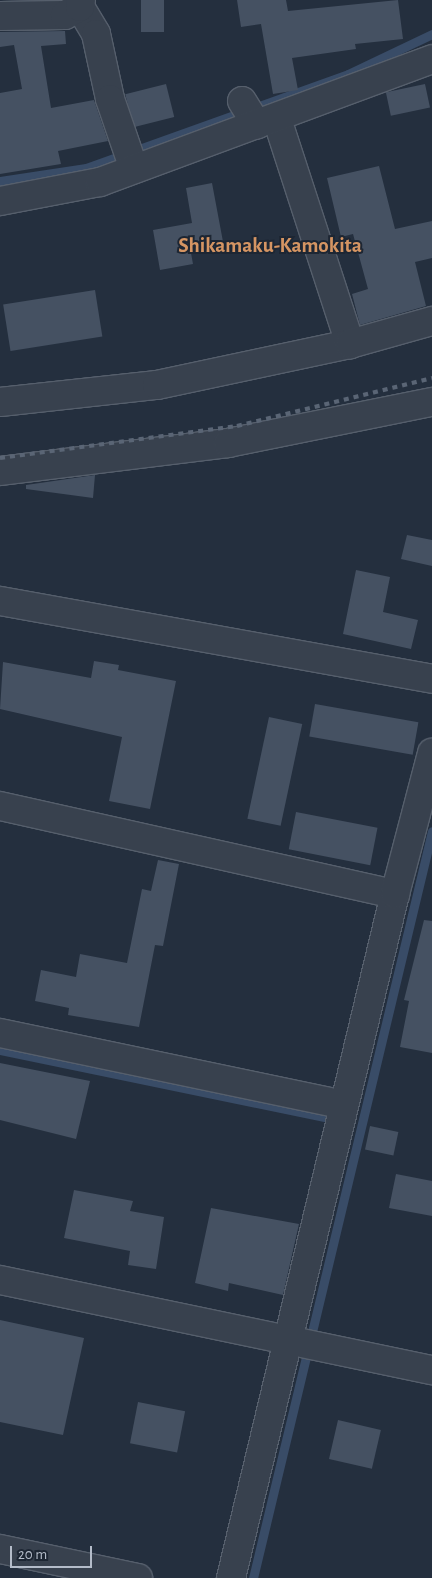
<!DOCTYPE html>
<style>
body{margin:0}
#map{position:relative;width:432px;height:1578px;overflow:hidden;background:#242f3e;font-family:"Alegreya Sans",sans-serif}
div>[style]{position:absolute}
.stream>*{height:9px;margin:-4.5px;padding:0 4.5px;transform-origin:4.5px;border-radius:4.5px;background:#394c67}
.building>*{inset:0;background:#455162;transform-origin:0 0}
.roads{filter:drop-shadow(1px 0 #565f6c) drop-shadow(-1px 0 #565f6c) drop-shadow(0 1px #565f6c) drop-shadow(0 -1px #565f6c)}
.minor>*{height:28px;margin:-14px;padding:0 14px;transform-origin:14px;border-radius:14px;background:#38414e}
.rail>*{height:4px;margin-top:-2px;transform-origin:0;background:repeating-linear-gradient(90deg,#5a6575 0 5px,transparent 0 10px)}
span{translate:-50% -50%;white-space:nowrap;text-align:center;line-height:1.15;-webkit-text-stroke:4px #1d2633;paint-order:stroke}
.quarter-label{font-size:21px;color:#d59563;font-weight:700}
.scale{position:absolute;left:10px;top:1546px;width:82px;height:22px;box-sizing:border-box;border:2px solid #b4bcc9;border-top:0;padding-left:6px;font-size:15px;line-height:18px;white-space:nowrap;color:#b4bcc9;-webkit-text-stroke:4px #1d2633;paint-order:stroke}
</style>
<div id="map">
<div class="stream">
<i style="left:0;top:181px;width:87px;rotate:-8.6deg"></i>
<i style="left:86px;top:168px;width:278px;rotate:-19.7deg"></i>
<i style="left:348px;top:74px;width:93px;rotate:-25.5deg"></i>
<i style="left:0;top:1050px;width:345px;rotate:11.7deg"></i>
<i style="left:253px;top:1578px;width:768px;rotate:-76.52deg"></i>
</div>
<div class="building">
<i style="left:141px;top:0;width:23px;height:32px"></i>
<i style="clip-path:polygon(237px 0,286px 0,288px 11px,398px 0,403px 39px,355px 44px,356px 49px,292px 58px,298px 90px,273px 94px,261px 24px,241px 27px)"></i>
<i style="clip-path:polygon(65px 31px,66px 44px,41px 46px,51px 108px,94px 100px,108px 141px,58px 151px,61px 164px,0 174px,0 93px,22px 89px,14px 45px,0 47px,0 32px)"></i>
<i style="left:166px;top:84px;width:34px;height:42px;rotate:76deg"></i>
<i style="left:425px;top:84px;width:24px;height:40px;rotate:78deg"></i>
<i style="clip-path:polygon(379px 166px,395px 229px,432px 221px,432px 258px,415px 262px,426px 306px,360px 325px,352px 294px,368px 289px,353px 234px,341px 237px,327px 178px)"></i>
<i style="clip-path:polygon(212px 183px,224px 247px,191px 253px,193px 264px,160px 270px,153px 230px,192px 223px,186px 188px)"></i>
<i style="left:95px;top:290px;width:47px;height:93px;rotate:81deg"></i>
<i style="clip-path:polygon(95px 475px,93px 498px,26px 489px,26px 485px)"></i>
<i style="clip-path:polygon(407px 535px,432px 540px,432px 566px,401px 559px)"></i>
<i style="clip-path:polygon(356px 570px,390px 577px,383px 612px,418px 620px,411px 649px,343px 634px)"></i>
<i style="clip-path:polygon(94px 661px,119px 665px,118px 670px,176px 681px,150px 809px,109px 801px,122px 737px,0 709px,3px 662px,91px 678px)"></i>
<i style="left:315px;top:704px;width:105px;height:33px;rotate:10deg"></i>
<i style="left:269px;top:717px;width:34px;height:104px;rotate:12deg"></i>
<i style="left:296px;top:812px;width:83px;height:38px;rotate:11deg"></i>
<i style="clip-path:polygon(158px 860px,179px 864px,163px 946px,155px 945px,139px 1027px,68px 1015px,69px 1008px,35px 1001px,41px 970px,76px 977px,80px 954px,127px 963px,142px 889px,151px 891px)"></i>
<i style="clip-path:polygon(424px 920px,432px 921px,432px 1053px,400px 1047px,409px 1001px,404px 1000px)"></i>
<i style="clip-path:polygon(0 1063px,90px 1081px,76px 1139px,0 1120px)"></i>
<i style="left:370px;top:1126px;width:29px;height:24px;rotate:12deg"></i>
<i style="clip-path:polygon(396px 1174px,432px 1181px,432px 1216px,389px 1208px)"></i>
<i style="clip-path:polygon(74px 1190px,133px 1201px,130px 1211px,164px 1217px,156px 1269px,128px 1265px,130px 1251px,64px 1238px)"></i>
<i style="clip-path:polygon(211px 1208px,299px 1224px,283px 1295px,229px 1283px,228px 1291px,195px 1283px)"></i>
<i style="clip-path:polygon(0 1320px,84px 1338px,63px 1435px,0 1422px)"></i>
<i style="left:138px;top:1402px;width:48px;height:42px;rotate:11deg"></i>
<i style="left:338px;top:1420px;width:44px;height:40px;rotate:13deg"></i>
</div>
<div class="roads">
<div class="minor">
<i style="left:80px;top:7px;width:31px;rotate:59deg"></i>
<i style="left:96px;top:34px;width:66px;rotate:77.8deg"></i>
<i style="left:110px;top:99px;width:74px;rotate:71.1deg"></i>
<i style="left:0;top:16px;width:65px;rotate:-0.9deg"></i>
<i style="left:65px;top:15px;width:17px;rotate:-28deg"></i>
<i style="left:80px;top:7px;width:7px;rotate:-82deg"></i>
<i style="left:242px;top:101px;width:28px;rotate:58deg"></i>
<i style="left:277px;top:119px;width:237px;rotate:72deg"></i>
<i style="left:0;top:201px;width:102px;rotate:-10.8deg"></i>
<i style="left:100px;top:182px;width:354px;rotate:-20.3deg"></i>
<i style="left:0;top:402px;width:158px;rotate:-6.2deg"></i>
<i style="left:157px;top:385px;width:197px;rotate:-12deg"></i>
<i style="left:350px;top:344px;width:85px;rotate:-15.7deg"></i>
<i style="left:0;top:471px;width:230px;rotate:-7deg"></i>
<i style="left:228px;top:443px;width:208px;rotate:-11.4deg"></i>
<i style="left:0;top:601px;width:439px;rotate:10.2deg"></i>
<i style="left:0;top:806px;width:405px;rotate:12.6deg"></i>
<i style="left:0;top:1033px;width:351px;rotate:11.8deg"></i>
<i style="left:0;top:1280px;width:441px;rotate:11.8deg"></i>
<i style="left:0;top:1549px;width:141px;rotate:11.9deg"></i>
<i style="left:231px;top:1578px;width:703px;rotate:-76.52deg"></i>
<i style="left:395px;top:894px;width:146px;rotate:-75.3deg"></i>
</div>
</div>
<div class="rail">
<i style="left:0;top:458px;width:239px;rotate:-7.7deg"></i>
<i style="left:237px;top:426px;width:201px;rotate:-13.8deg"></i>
</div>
<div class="quarter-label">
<span style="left:270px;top:246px">Shikamaku-Kamokita</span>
</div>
<div class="scale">20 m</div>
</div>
